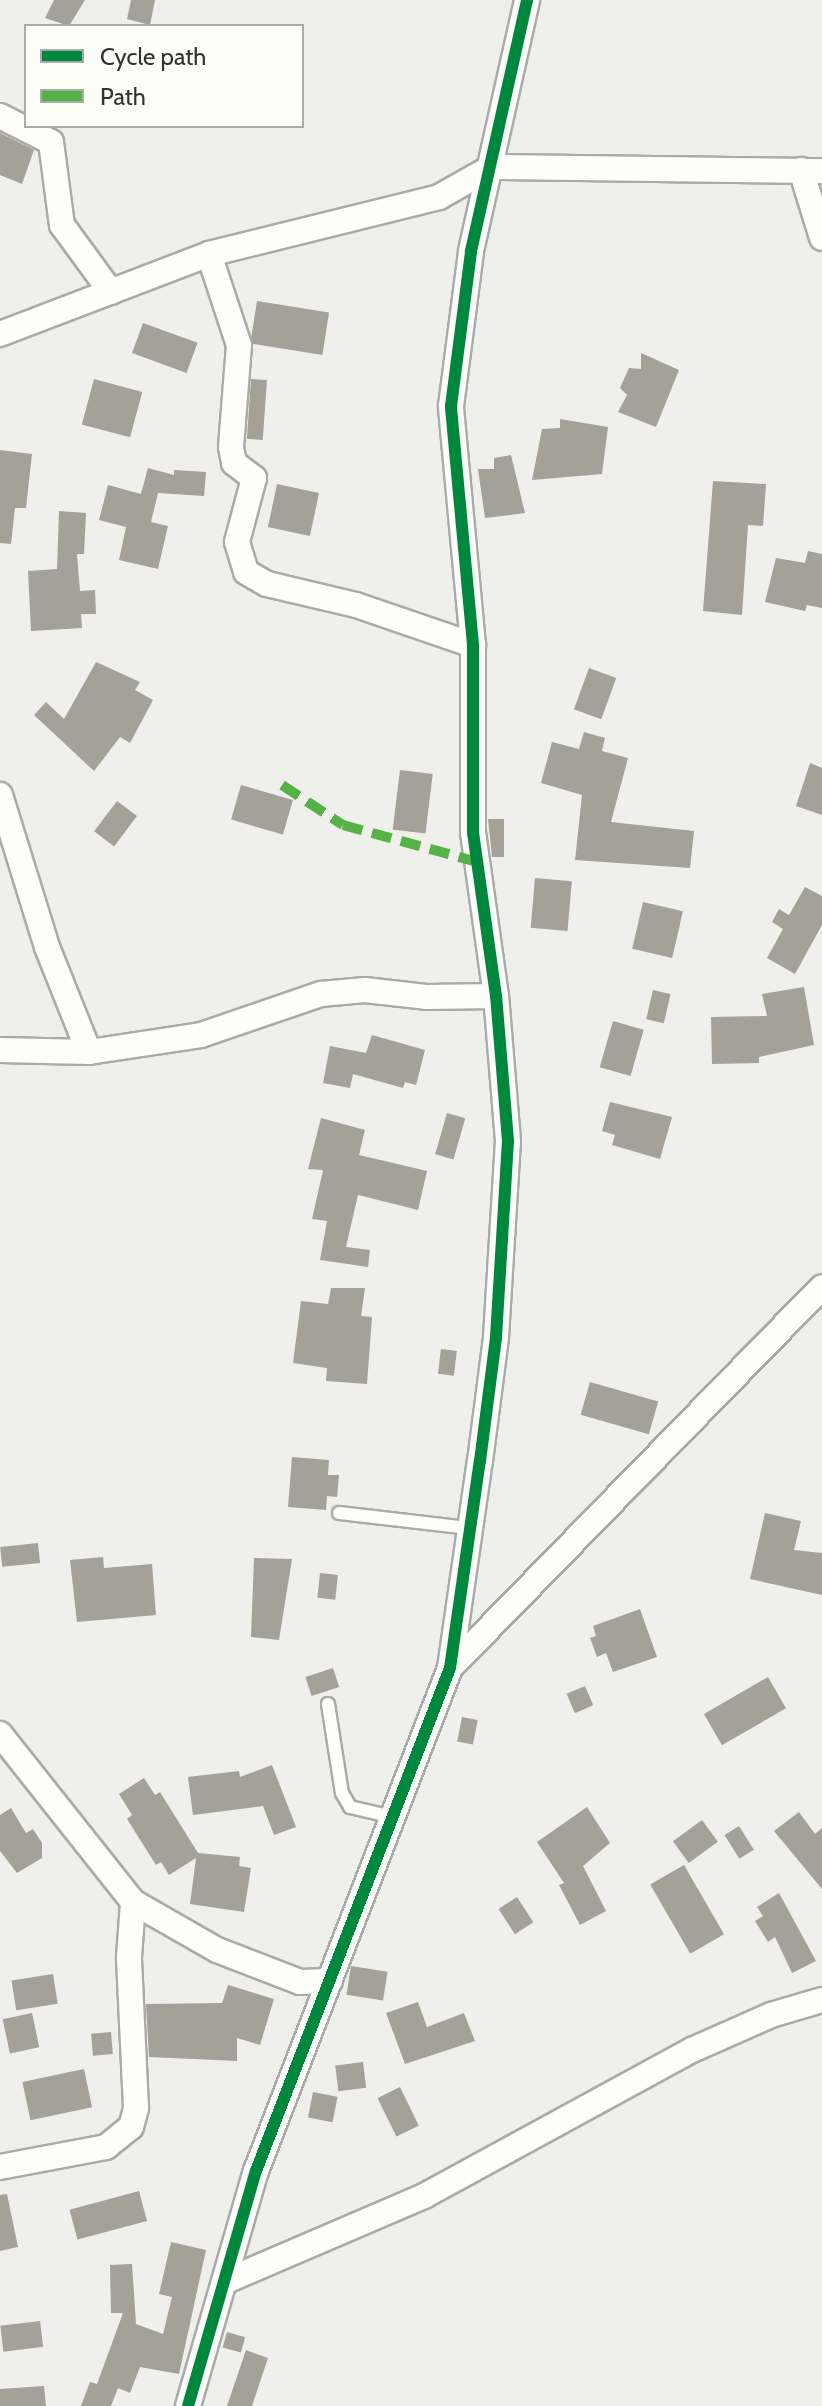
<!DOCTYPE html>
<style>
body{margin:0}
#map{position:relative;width:822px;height:2406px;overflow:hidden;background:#efefeb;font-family:Cabin,sans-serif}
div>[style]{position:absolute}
.building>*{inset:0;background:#a3a198;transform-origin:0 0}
.roads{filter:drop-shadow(2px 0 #aaaaa7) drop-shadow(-2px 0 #aaaaa7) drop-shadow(0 2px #aaaaa7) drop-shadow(0 -2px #aaaaa7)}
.lane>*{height:12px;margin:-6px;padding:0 6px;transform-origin:6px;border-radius:6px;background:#fdfdfc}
.street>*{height:24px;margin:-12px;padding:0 12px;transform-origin:12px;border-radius:12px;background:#fdfdfc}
.quiet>*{height:10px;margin-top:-5px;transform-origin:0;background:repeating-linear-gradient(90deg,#56b246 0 20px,transparent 0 30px)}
.cycleway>*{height:12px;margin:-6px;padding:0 6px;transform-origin:6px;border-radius:6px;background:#00873e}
span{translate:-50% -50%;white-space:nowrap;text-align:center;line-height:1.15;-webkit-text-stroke:8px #fdfdf8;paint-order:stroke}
.legend{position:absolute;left:24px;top:24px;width:280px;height:104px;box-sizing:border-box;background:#fdfdf8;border:2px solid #ababa8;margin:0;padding:10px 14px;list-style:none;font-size:24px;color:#31312f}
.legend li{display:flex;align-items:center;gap:16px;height:40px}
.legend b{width:40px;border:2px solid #ababa8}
</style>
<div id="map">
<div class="building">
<i style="clip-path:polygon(54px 0,85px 0,69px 26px,45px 18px)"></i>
<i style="clip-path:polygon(131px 0,155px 0,150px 25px,127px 19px)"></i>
<i style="clip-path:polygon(0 133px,34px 150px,22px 184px,0 175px)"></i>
<i style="left:257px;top:301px;width:73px;height:43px;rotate:9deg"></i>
<i style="left:143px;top:323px;width:58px;height:32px;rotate:20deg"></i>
<i style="clip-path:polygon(641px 353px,679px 370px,656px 427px,618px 412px,627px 395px,620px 388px,629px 368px,641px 369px)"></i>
<i style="left:94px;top:379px;width:50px;height:47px;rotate:15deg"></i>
<i style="left:251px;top:379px;width:16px;height:60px;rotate:4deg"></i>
<i style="clip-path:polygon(560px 419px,608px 427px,602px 474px,532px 480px,542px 429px,560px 428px)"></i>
<i style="clip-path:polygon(0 450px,32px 454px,26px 508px,15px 508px,11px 544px,0 543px)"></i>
<i style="clip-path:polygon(511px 455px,525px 513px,485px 518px,478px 469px,494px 469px,494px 458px)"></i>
<i style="clip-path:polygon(148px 468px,174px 475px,174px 470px,206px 472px,204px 496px,158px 493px,151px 522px,168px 526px,158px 569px,119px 560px,126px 527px,99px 520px,108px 485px,141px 494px)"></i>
<i style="clip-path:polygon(713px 481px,766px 484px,763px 526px,748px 525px,742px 615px,703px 611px)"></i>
<i style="left:277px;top:484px;width:43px;height:44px;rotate:12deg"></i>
<i style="clip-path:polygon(59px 511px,86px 513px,84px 554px,77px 554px,80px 591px,95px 590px,96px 614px,81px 614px,82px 628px,31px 631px,28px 571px,57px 569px)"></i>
<i style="clip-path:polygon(808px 551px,822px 554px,822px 608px,807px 605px,805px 611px,765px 602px,776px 558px,805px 563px)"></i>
<i style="clip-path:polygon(96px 662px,140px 682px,135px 690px,153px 700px,130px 743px,120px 737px,94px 771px,34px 715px,46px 702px,64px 719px)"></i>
<i style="left:589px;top:668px;width:29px;height:44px;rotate:20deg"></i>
<i style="clip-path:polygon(584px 732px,605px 738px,602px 751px,628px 758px,611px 822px,694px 831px,690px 868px,575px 860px,582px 795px,541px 783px,552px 742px,579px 749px)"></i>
<i style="clip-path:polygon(810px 763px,822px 768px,822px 815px,796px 806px)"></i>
<i style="left:400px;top:770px;width:33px;height:60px;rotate:7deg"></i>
<i style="left:241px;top:785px;width:54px;height:36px;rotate:16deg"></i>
<i style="left:117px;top:801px;width:25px;height:38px;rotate:37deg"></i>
<i style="clip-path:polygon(488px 819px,504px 819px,504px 857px,492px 857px)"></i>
<i style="left:535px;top:878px;width:37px;height:50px;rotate:5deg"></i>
<i style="clip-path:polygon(805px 887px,822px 896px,822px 925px,795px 974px,767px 958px,783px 929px,772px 922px,779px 909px,789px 915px)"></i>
<i style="left:643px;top:902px;width:41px;height:48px;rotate:13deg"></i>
<i style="clip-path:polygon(804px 987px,814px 1045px,759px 1057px,759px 1063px,712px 1064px,711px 1017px,767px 1016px,762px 994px)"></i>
<i style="left:653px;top:990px;width:18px;height:30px;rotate:13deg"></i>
<i style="left:613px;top:1021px;width:32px;height:48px;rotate:16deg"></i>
<i style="clip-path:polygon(372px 1035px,425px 1050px,416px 1085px,405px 1082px,403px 1088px,353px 1074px,350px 1088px,323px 1083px,330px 1046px,366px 1053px)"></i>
<i style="clip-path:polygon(610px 1102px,672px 1117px,660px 1159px,612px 1145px,615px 1135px,602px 1131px)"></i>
<i style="left:447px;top:1113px;width:19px;height:43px;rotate:16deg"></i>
<i style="clip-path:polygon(321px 1118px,365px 1130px,359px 1155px,427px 1171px,418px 1210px,358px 1195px,346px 1247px,370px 1250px,368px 1267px,320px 1260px,327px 1221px,312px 1219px,323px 1170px,308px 1169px)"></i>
<i style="clip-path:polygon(331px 1288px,365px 1288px,361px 1316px,372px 1317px,367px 1384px,326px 1381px,327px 1368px,293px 1363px,301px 1301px,328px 1304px)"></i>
<i style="left:441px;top:1349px;width:16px;height:25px;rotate:7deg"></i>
<i style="left:590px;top:1382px;width:71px;height:34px;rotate:16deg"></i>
<i style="clip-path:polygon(292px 1457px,329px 1460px,328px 1475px,339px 1475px,337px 1497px,327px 1496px,326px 1510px,288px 1507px)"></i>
<i style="clip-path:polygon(765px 1513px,801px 1521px,794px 1550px,822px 1553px,822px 1595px,750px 1579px)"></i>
<i style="left:38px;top:1543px;width:20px;height:38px;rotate:84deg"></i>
<i style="clip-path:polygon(103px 1557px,104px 1568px,152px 1564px,156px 1615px,77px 1622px,70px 1560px)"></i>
<i style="clip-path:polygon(254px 1558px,292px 1559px,279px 1640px,251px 1637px)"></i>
<i style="left:320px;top:1573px;width:18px;height:25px;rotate:6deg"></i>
<i style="clip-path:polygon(640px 1609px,657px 1657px,613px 1672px,606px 1653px,597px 1657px,590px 1638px,596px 1636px,593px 1626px)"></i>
<i style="left:333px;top:1668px;width:20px;height:29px;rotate:72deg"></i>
<i style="left:768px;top:1677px;width:36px;height:74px;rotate:60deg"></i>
<i style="left:585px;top:1686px;width:21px;height:20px;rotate:67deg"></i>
<i style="left:462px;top:1717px;width:16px;height:25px;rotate:11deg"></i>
<i style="clip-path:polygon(272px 1765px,296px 1827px,274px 1835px,263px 1806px,193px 1815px,188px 1777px,239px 1771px,240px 1777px)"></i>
<i style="clip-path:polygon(144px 1778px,155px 1795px,160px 1792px,198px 1853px,240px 1857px,239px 1866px,251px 1868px,244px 1912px,190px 1904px,196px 1858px,169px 1875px,161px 1862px,156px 1865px,127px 1819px,132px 1815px,119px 1794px)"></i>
<i style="clip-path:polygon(587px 1807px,610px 1843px,583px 1866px,606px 1911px,580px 1925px,559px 1885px,564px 1883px,537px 1842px)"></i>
<i style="clip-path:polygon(11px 1808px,26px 1833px,33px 1829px,42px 1843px,42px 1858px,17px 1873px,0 1851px,0 1815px)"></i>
<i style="clip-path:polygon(799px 1812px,815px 1834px,822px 1828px,822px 1889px,774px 1831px)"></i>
<i style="left:702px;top:1820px;width:27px;height:36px;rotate:54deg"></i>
<i style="left:739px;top:1826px;width:28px;height:17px;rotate:58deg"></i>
<i style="left:684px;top:1865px;width:80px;height:39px;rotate:60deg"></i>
<i style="clip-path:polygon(779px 1893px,816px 1961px,792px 1973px,775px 1937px,768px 1942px,755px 1921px,763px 1916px,757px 1907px)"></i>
<i style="left:517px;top:1897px;width:30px;height:22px;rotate:57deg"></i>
<i style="left:351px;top:1966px;width:37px;height:29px;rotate:9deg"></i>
<i style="left:53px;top:1974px;width:30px;height:42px;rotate:81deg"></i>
<i style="clip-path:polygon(228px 1985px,274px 1999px,260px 2045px,237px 2038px,237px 2061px,149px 2057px,146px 2004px,222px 2003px)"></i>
<i style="clip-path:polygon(418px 2002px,427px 2027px,464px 2013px,475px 2041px,405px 2064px,386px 2013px)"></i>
<i style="left:32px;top:2013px;width:35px;height:30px;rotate:78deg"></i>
<i style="left:111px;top:2032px;width:22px;height:20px;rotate:85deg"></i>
<i style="left:363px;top:2062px;width:26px;height:28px;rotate:83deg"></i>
<i style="left:84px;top:2069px;width:39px;height:63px;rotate:78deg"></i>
<i style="left:400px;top:2087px;width:43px;height:25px;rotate:64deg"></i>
<i style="left:313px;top:2092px;width:25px;height:26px;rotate:11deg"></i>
<i style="left:139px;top:2191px;width:31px;height:72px;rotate:75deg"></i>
<i style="clip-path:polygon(7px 2194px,18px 2247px,0 2251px,0 2195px)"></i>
<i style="clip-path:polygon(171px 2242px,206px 2250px,179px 2374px,140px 2367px,130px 2393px,118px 2388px,111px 2406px,81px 2406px,90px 2382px,97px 2384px,123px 2313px,111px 2313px,110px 2265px,132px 2264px,136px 2324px,163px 2334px,172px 2297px,159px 2294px)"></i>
<i style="left:40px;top:2321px;width:26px;height:40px;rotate:83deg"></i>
<i style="left:227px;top:2332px;width:19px;height:16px;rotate:16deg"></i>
<i style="clip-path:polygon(246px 2350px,268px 2358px,252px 2406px,227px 2406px)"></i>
<i style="clip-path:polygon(44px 2386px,46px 2406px,0 2406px,0 2389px)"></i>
</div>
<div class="roads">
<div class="lane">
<i style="left:339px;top:1513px;width:130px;rotate:6.6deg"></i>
<i style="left:328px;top:1704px;width:90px;rotate:81.1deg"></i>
<i style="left:342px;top:1793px;width:16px;rotate:60deg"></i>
<i style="left:350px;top:1807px;width:44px;rotate:13.1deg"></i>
</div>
<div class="street">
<i style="left:0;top:116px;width:57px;rotate:27deg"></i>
<i style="left:51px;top:142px;width:84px;rotate:82.5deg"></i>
<i style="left:62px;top:225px;width:83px;rotate:53.8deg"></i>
<i style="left:801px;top:170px;width:71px;rotate:72.8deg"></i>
<i style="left:209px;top:254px;width:96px;rotate:71.8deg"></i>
<i style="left:239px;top:345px;width:102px;rotate:94.5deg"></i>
<i style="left:231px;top:447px;width:16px;rotate:79deg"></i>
<i style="left:234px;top:463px;width:25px;rotate:37deg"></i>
<i style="left:254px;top:478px;width:66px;rotate:104.9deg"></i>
<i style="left:237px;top:542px;width:31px;rotate:73deg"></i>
<i style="left:246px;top:572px;width:24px;rotate:30deg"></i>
<i style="left:267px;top:584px;width:91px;rotate:13.3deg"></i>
<i style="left:356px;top:605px;width:124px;rotate:18.9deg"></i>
<i style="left:0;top:334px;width:224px;rotate:-20.9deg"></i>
<i style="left:209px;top:254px;width:237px;rotate:-13.9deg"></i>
<i style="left:439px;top:197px;width:61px;rotate:-29.5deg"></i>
<i style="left:492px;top:167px;width:330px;rotate:0.7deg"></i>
<i style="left:0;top:795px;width:159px;rotate:72.8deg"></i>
<i style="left:47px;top:947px;width:113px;rotate:68.2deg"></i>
<i style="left:0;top:1050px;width:89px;rotate:1.3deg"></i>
<i style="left:89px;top:1052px;width:113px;rotate:-8.6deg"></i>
<i style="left:201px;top:1035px;width:127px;rotate:-18.9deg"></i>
<i style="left:321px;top:994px;width:44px;rotate:-5.2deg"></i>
<i style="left:365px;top:990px;width:61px;rotate:6.5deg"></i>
<i style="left:426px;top:997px;width:70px;rotate:-0.8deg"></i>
<i style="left:450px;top:1668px;width:532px;rotate:-45.68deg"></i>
<i style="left:0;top:1734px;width:214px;rotate:51.6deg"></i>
<i style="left:133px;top:1902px;width:97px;rotate:29.7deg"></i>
<i style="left:217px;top:1950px;width:89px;rotate:21.1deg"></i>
<i style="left:300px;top:1982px;width:30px;rotate:-2deg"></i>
<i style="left:0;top:2167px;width:108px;rotate:-10.7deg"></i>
<i style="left:106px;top:2147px;width:32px;rotate:-39deg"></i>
<i style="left:131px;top:2127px;width:20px;rotate:-75deg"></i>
<i style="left:136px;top:2108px;width:151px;rotate:-92.7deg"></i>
<i style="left:129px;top:1957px;width:55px;rotate:-85.8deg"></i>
<i style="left:226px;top:2281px;width:215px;rotate:-23.2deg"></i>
<i style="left:424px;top:2196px;width:305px;rotate:-28.6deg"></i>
<i style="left:692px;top:2050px;width:86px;rotate:-23.9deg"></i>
<i style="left:771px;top:2015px;width:53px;rotate:-16.4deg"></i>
<i style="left:188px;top:2406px;width:245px;rotate:-73.9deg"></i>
<i style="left:256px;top:2171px;width:539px;rotate:-68.91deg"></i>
<i style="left:450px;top:1668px;width:209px;rotate:-81.8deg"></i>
<i style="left:480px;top:1461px;width:125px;rotate:-82.6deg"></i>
<i style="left:496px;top:1337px;width:196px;rotate:-86.5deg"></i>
<i style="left:508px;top:1141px;width:145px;rotate:-94.7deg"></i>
<i style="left:496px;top:996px;width:165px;rotate:-98deg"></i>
<i style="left:473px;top:833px;width:188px;rotate:-90deg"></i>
<i style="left:473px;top:645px;width:240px;rotate:-95.3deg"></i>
<i style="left:451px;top:406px;width:156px;rotate:-82.6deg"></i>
<i style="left:471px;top:251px;width:257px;rotate:-77.4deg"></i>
</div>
</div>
<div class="quiet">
<i style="left:282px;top:785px;width:73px;rotate:33.3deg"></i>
<i style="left:343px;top:825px;width:139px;rotate:15.4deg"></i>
</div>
<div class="cycleway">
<i style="left:188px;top:2406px;width:245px;rotate:-73.9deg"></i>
<i style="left:256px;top:2171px;width:539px;rotate:-68.91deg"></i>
<i style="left:450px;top:1668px;width:209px;rotate:-81.8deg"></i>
<i style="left:480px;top:1461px;width:125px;rotate:-82.6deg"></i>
<i style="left:496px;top:1337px;width:196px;rotate:-86.5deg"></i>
<i style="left:508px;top:1141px;width:145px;rotate:-94.7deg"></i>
<i style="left:496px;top:996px;width:165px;rotate:-98deg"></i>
<i style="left:473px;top:833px;width:188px;rotate:-90deg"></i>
<i style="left:473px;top:645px;width:240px;rotate:-95.3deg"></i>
<i style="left:451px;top:406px;width:156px;rotate:-82.6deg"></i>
<i style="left:471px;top:251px;width:257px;rotate:-77.4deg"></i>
</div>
<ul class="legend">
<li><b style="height:10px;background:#00873e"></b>Cycle path</li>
<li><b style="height:10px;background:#56b246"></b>Path</li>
</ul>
</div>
